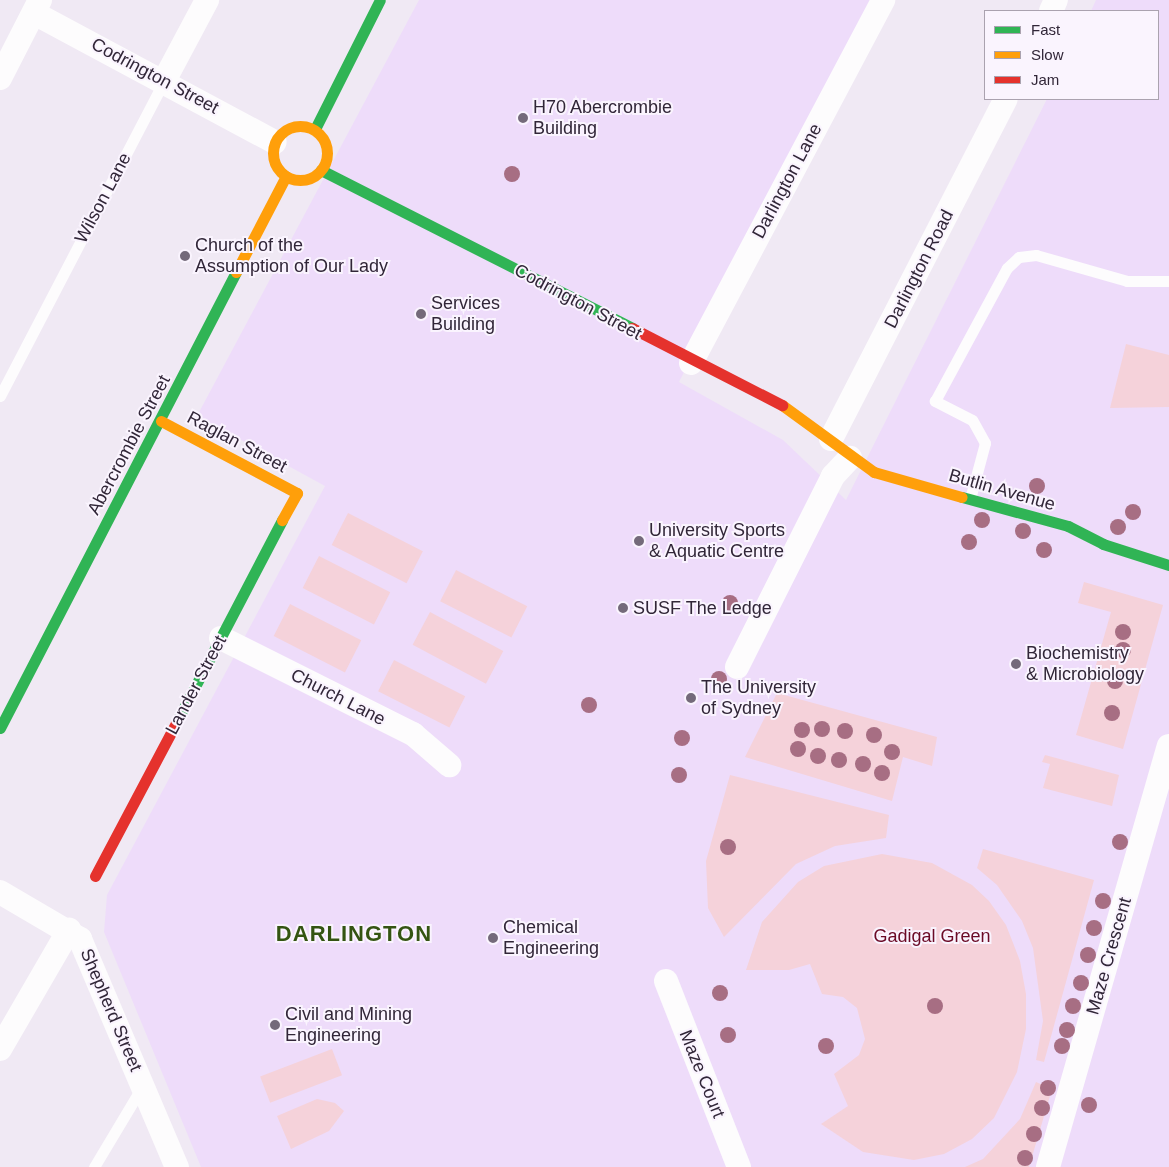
<!DOCTYPE html>
<style>
body{margin:0}
#map{position:relative;width:1169px;height:1167px;overflow:hidden;background:#f0e9f4;font-family:Arial,sans-serif}
div>[style]{position:absolute}
.built>*{inset:0;background:#eedcfa}
.green>*{inset:0;background:#f5d2da;transform-origin:0 0}
.lane>*{height:11px;margin:-5.5px;padding:0 5.5px;transform-origin:5.5px;border-radius:5.5px;background:#fdfcfd}
.street>*{height:24px;margin:-12px;padding:0 12px;transform-origin:12px;border-radius:12px;background:#fdfcfd}
.fast>*{height:11px;margin:-5.5px;padding:0 5.5px;transform-origin:5.5px;border-radius:5.5px;background:#30b455}
.slow>*{height:11px;margin:-5.5px;padding:0 5.5px;transform-origin:5.5px;border-radius:5.5px;background:#ff9f0a}
.slow>.ring{margin:-5.5px;padding:0;box-sizing:content-box;background:none;border:11px solid #ff9f0a;border-radius:50%}
.jam>*{height:11px;margin:-5.5px;padding:0 5.5px;transform-origin:5.5px;border-radius:5.5px;background:#e5322d}
.trees>*{width:16px;height:16px;margin:-8px;border-radius:50%;background:#a76e83}
.dots>*{width:14px;height:14px;translate:-50% -50%;box-sizing:border-box;border:2px solid #faf4fe;border-radius:50%}
span{translate:-50% -50%;white-space:nowrap;text-align:center;line-height:1.15;-webkit-text-stroke:4px #faf4fe;paint-order:stroke}
.street-label{font-size:18px;color:#312638}
.poi-label{font-size:18px;color:#312638}
.left{translate:0 -50%;text-align:left}
.park-label{font-size:18px;color:#6b0a26}
.district-label{font-size:22px;color:#345412;font-weight:700;letter-spacing:1px}
.legend{position:absolute;left:984px;top:10px;width:175px;height:90px;box-sizing:border-box;background:#faf4fe;border:1px solid #aaa2af;margin:0;padding:6px 9px;list-style:none;font-size:15px;color:#312638}
.legend li{display:flex;align-items:center;gap:10px;height:25px}
.legend b{width:25px;border:1px solid #aaa2af}
</style>
<div id="map">
<div class="built">
<i style="clip-path:polygon(419px 0,874px 0,679px 382px,783px 440px,846px 500px,1047px 99px,1158px 99px,1158px 11px,1091px 11px,1096px 0,1169px 0,1169px 1167px,201px 1167px,104px 932px,107px 895px,325px 486px,197px 416px)"></i>
</div>
<div class="green">
<i style="clip-path:polygon(1126px 344px,1169px 355px,1169px 407px,1110px 408px)"></i>
<i style="left:348px;top:513px;width:84px;height:36px;rotate:27deg"></i>
<i style="left:319px;top:556px;width:80px;height:36px;rotate:27deg"></i>
<i style="left:456px;top:570px;width:80px;height:35px;rotate:27deg"></i>
<i style="clip-path:polygon(1084px 582px,1163px 605px,1123px 749px,1076px 735px,1111px 612px,1078px 603px)"></i>
<i style="left:290px;top:604px;width:80px;height:36px;rotate:27deg"></i>
<i style="left:430px;top:612px;width:83px;height:37px;rotate:28deg"></i>
<i style="left:394px;top:660px;width:80px;height:35px;rotate:27deg"></i>
<i style="clip-path:polygon(777px 693px,937px 737px,932px 766px,903px 757px,892px 801px,745px 757px)"></i>
<i style="clip-path:polygon(1045px 755px,1119px 775px,1112px 806px,1043px 788px,1050px 764px,1042px 762px)"></i>
<i style="clip-path:polygon(730px 775px,889px 815px,886px 838px,835px 846px,796px 864px,724px 937px,708px 908px,706px 861px)"></i>
<i style="clip-path:polygon(983px 849px,1094px 880px,1044px 1062px,1036px 1060px,1043px 1021px,1033px 948px,1022px 921px,997px 885px,977px 868px)"></i>
<i style="clip-path:polygon(882px 854px,932px 863px,972px 885px,989px 901px,1006px 925px,1020px 961px,1026px 994px,1026px 1029px,1017px 1072px,994px 1118px,972px 1139px,944px 1154px,914px 1160px,863px 1152px,821px 1124px,848px 1106px,834px 1074px,859px 1055px,865px 1039px,857px 1008px,843px 997px,822px 994px,810px 964px,789px 970px,746px 970px,762px 922px,798px 882px,824px 866px)"></i>
<i style="left:332px;top:1049px;width:28px;height:77px;rotate:69deg"></i>
<i style="clip-path:polygon(1036px 1082px,1052px 1089px,1029px 1167px,965px 1167px,983px 1159px,1020px 1119px)"></i>
<i style="clip-path:polygon(317px 1099px,335px 1103px,344px 1111px,329px 1131px,291px 1149px,277px 1116px)"></i>
</div>
<div class="lane">
<i style="left:0;top:396px;width:355px;rotate:-62.5deg"></i>
<i style="left:970px;top:499px;width:58px;rotate:-75deg"></i>
<i style="left:985px;top:443px;width:26px;rotate:-119deg"></i>
<i style="left:972px;top:420px;width:42px;rotate:-152.8deg"></i>
<i style="left:935px;top:401px;width:151px;rotate:-61.6deg"></i>
<i style="left:1007px;top:268px;width:16px;rotate:-43deg"></i>
<i style="left:1019px;top:257px;width:17px;rotate:-7deg"></i>
<i style="left:1036px;top:255px;width:95px;rotate:15.9deg"></i>
<i style="left:1127px;top:281px;width:42px"></i>
<i style="left:94px;top:1167px;width:96px;rotate:-59.1deg"></i>
</div>
<div class="street">
<i style="left:1051px;top:11px;width:12px;rotate:-66deg"></i>
<i style="left:34px;top:13px;width:273px;rotate:28.2deg"></i>
<i style="left:0;top:78px;width:88px;rotate:-62.9deg"></i>
<i style="left:164px;top:81px;width:92px;rotate:-62deg"></i>
<i style="left:691px;top:363px;width:411px;rotate:-62.1deg"></i>
<i style="left:831px;top:439px;width:382px;rotate:-62.8deg"></i>
<i style="left:221px;top:638px;width:215px;rotate:26.6deg"></i>
<i style="left:413px;top:734px;width:48px;rotate:40.7deg"></i>
<i style="left:737px;top:667px;width:214px;rotate:-63.3deg"></i>
<i style="left:833px;top:476px;width:25px;rotate:-47deg"></i>
<i style="left:0;top:892px;width:93px;rotate:30.4deg"></i>
<i style="left:80px;top:939px;width:248px;rotate:67deg"></i>
<i style="left:666px;top:981px;width:200px;rotate:68.6deg"></i>
<i style="left:0;top:1049px;width:138px;rotate:-59.9deg"></i>
<i style="left:1048px;top:1167px;width:438px;rotate:-74deg"></i>
</div>
<div class="fast">
<i style="left:315px;top:129px;width:144px;rotate:-63.3deg"></i>
<i style="left:321px;top:170px;width:349px;rotate:26.9deg"></i>
<i style="left:962px;top:497px;width:110px;rotate:15.3deg"></i>
<i style="left:1068px;top:526px;width:39px;rotate:27deg"></i>
<i style="left:1103px;top:544px;width:69px;rotate:17.7deg"></i>
<i style="left:177px;top:721px;width:227px;rotate:-62.4deg"></i>
<i style="left:0;top:728px;width:513px;rotate:-62.64deg"></i>
</div>
<div class="slow">
<i class="ring" style="left:273px;top:126px;width:43px;height:43px"></i>
<i style="left:236px;top:272px;width:108px;rotate:-62.5deg"></i>
<i style="left:782px;top:405px;width:114px;rotate:36.1deg"></i>
<i style="left:874px;top:472px;width:91px;rotate:15.9deg"></i>
<i style="left:161px;top:421px;width:154px;rotate:27.9deg"></i>
<i style="left:297px;top:493px;width:31px;rotate:119deg"></i>
</div>
<div class="jam">
<i style="left:632px;top:328px;width:169px;rotate:27.2deg"></i>
<i style="left:95px;top:876px;width:175px;rotate:-62.1deg"></i>
</div>
<div class="trees">
<i style="left:512px;top:174px"></i>
<i style="left:1037px;top:486px"></i>
<i style="left:1133px;top:512px"></i>
<i style="left:982px;top:520px"></i>
<i style="left:1118px;top:527px"></i>
<i style="left:1023px;top:531px"></i>
<i style="left:969px;top:542px"></i>
<i style="left:1044px;top:550px"></i>
<i style="left:730px;top:603px"></i>
<i style="left:1123px;top:632px"></i>
<i style="left:1123px;top:650px"></i>
<i style="left:719px;top:679px"></i>
<i style="left:1115px;top:681px"></i>
<i style="left:589px;top:705px"></i>
<i style="left:1112px;top:713px"></i>
<i style="left:822px;top:729px"></i>
<i style="left:802px;top:730px"></i>
<i style="left:845px;top:731px"></i>
<i style="left:874px;top:735px"></i>
<i style="left:682px;top:738px"></i>
<i style="left:798px;top:749px"></i>
<i style="left:892px;top:752px"></i>
<i style="left:818px;top:756px"></i>
<i style="left:839px;top:760px"></i>
<i style="left:863px;top:764px"></i>
<i style="left:882px;top:773px"></i>
<i style="left:679px;top:775px"></i>
<i style="left:1120px;top:842px"></i>
<i style="left:728px;top:847px"></i>
<i style="left:1103px;top:901px"></i>
<i style="left:1094px;top:928px"></i>
<i style="left:1088px;top:955px"></i>
<i style="left:1081px;top:983px"></i>
<i style="left:720px;top:993px"></i>
<i style="left:935px;top:1006px"></i>
<i style="left:1073px;top:1006px"></i>
<i style="left:1067px;top:1030px"></i>
<i style="left:728px;top:1035px"></i>
<i style="left:826px;top:1046px"></i>
<i style="left:1062px;top:1046px"></i>
<i style="left:1048px;top:1088px"></i>
<i style="left:1089px;top:1105px"></i>
<i style="left:1042px;top:1108px"></i>
<i style="left:1034px;top:1134px"></i>
<i style="left:1025px;top:1158px"></i>
</div>
<div class="dots">
<i style="left:523px;top:118px;background:#746a7a"></i>
<i style="left:185px;top:256px;background:#746a7a"></i>
<i style="left:421px;top:314px;background:#746a7a"></i>
<i style="left:639px;top:541px;background:#746a7a"></i>
<i style="left:623px;top:608px;background:#746a7a"></i>
<i style="left:1016px;top:664px;background:#746a7a"></i>
<i style="left:691px;top:698px;background:#746a7a"></i>
<i style="left:493px;top:938px;background:#746a7a"></i>
<i style="left:275px;top:1025px;background:#746a7a"></i>
</div>
<div class="street-label">
<span style="left:155px;top:76px;rotate:28deg">Codrington Street</span>
<span style="left:787px;top:181px;rotate:-62deg">Darlington Lane</span>
<span style="left:103px;top:198px;rotate:-62deg">Wilson Lane</span>
<span style="left:919px;top:269px;rotate:-63deg">Darlington Road</span>
<span style="left:578px;top:302px;rotate:28deg">Codrington Street</span>
<span style="left:237px;top:442px;rotate:28deg">Raglan Street</span>
<span style="left:129px;top:445px;rotate:-62deg">Abercrombie Street</span>
<span style="left:1002px;top:490px;rotate:16deg">Butlin Avenue</span>
<span style="left:196px;top:685px;rotate:-62deg">Lander Street</span>
<span style="left:338px;top:697px;rotate:27deg">Church Lane</span>
<span style="left:1109px;top:956px;rotate:-74deg">Maze Crescent</span>
<span style="left:111px;top:1010px;rotate:67deg">Shepherd Street</span>
<span style="left:702px;top:1074px;rotate:68deg">Maze Court</span>
</div>
<div class="poi-label">
<span class="left" style="left:533px;top:118px">H70 Abercrombie<br>Building</span>
<span class="left" style="left:195px;top:256px">Church of the<br>Assumption of Our Lady</span>
<span class="left" style="left:431px;top:314px">Services<br>Building</span>
<span class="left" style="left:649px;top:541px">University Sports<br>&amp; Aquatic Centre</span>
<span class="left" style="left:633px;top:608px">SUSF The Ledge</span>
<span class="left" style="left:1026px;top:664px">Biochemistry<br>&amp; Microbiology</span>
<span class="left" style="left:701px;top:698px">The University<br>of Sydney</span>
<span class="left" style="left:503px;top:938px">Chemical<br>Engineering</span>
<span class="left" style="left:285px;top:1025px">Civil and Mining<br>Engineering</span>
</div>
<div class="park-label">
<span style="left:932px;top:936px">Gadigal Green</span>
</div>
<div class="district-label">
<span style="left:354px;top:934px">DARLINGTON</span>
</div>
<ul class="legend">
<li><b style="height:6px;background:#30b455"></b>Fast</li>
<li><b style="height:6px;background:#ff9f0a"></b>Slow</li>
<li><b style="height:6px;background:#e5322d"></b>Jam</li>
</ul>
</div>
